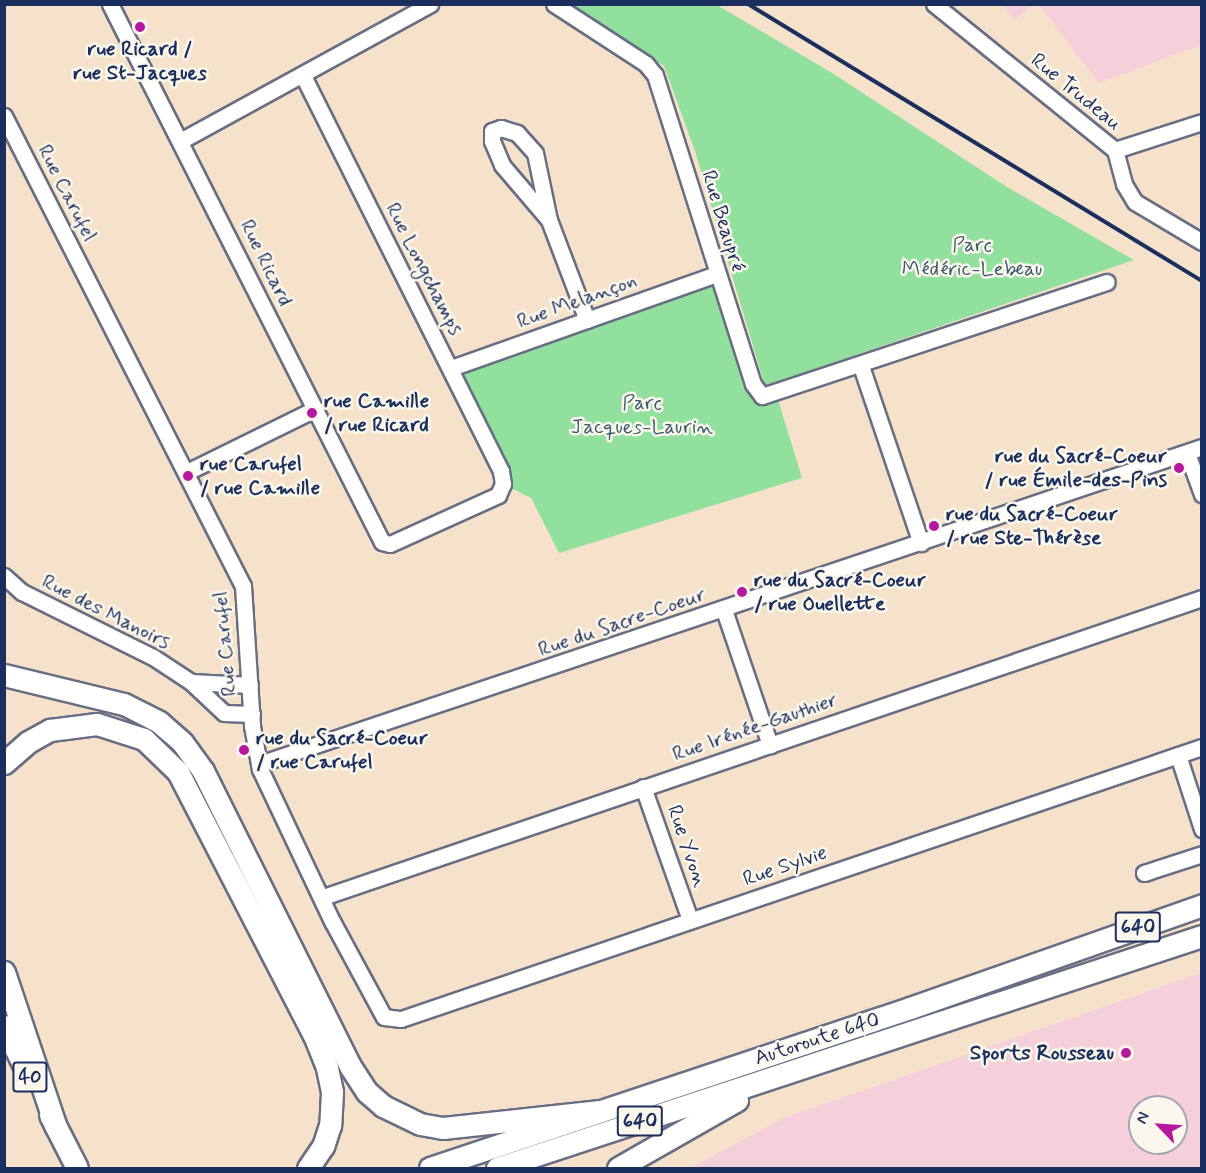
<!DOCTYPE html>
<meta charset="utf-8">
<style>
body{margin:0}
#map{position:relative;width:1206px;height:1173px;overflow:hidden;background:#f6e2ca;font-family:Mynerve,sans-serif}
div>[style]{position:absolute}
.built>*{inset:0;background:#f5cfd9}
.green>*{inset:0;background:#92e09e}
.roads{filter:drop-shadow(2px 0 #686e84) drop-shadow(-2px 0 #686e84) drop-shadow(0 2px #686e84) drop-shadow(0 -2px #686e84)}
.minor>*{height:15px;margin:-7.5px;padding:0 7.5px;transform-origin:7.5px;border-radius:7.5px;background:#fff}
.highway>*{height:21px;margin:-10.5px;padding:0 10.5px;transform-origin:10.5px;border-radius:10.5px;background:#fff}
.rail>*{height:4px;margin:-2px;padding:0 2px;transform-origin:2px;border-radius:2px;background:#1b2f5e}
.dots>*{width:16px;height:16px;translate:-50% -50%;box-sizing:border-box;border:3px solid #fbf7ec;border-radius:50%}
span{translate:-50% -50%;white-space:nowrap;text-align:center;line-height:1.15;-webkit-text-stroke:5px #fbf7ec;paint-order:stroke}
.shield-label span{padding:2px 4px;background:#fbf7ec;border:2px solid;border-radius:4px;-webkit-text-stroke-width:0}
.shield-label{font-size:20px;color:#1b2f5e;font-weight:700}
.poi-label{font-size:21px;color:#1b2f5e;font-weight:700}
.left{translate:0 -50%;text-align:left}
.right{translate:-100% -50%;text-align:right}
.street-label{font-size:21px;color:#1b2f5e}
.park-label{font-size:21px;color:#395b6e}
.frame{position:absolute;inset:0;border:6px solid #1b2f5e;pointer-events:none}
.north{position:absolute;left:1128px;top:1095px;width:60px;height:60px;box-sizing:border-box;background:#fbf7ec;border:2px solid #a1a7b3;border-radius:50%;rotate:295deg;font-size:16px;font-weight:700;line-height:24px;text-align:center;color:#1b2f5e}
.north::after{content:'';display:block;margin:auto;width:21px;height:27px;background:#b5179e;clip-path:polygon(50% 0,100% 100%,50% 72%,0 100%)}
</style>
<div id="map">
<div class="built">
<i style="clip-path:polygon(1003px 5px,1033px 5px,1015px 20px)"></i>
<i style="clip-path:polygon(1039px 5px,1201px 5px,1201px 45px,1099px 83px)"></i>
<i style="clip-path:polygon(evenodd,1201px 973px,1201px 1168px,690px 1168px,784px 1118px,1201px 973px,1140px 1107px,1176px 1107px,1176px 1143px,1140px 1143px,1140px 1107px)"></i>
</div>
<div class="green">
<i style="clip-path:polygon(563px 5px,717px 5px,832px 73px,1007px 187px,1134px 260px,765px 386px,695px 151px,664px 66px)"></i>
<i style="clip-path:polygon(717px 274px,754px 386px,776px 393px,802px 478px,559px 553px,531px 498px,503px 484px,451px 368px)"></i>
</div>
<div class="roads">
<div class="minor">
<i style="left:110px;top:4px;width:603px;rotate:63.18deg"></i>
<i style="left:382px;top:542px;width:8px;rotate:14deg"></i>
<i style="left:390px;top:544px;width:119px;rotate:-24.4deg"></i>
<i style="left:498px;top:495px;width:12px;rotate:-66deg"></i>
<i style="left:503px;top:484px;width:13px;rotate:-99deg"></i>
<i style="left:501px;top:471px;width:442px;rotate:-116.6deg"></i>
<i style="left:554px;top:4px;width:110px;rotate:33.1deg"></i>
<i style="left:646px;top:64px;width:14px;rotate:51deg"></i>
<i style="left:655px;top:75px;width:324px;rotate:72.4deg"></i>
<i style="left:753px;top:384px;width:15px;rotate:53deg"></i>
<i style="left:762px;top:396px;width:363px;rotate:-18.3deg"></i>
<i style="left:934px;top:4px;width:233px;rotate:38.9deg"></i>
<i style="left:1115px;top:150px;width:35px;rotate:75deg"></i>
<i style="left:1124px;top:184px;width:21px;rotate:59deg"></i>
<i style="left:1135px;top:202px;width:78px;rotate:30.8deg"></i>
<i style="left:4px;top:116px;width:527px;rotate:63.05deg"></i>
<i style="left:243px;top:586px;width:140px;rotate:86.3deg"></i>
<i style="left:252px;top:726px;width:44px;rotate:79.5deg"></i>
<i style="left:260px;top:769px;width:168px;rotate:64.7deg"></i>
<i style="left:332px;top:921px;width:109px;rotate:61.6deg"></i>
<i style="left:384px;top:1017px;width:17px;rotate:7deg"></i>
<i style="left:401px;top:1019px;width:846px;rotate:-18.76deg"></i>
<i style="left:182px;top:140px;width:283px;rotate:-28.7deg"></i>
<i style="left:1115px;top:150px;width:91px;rotate:-17.8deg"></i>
<i style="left:549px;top:220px;width:68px;rotate:-101.8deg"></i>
<i style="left:535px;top:153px;width:27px;rotate:-132deg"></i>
<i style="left:517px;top:133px;width:17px;rotate:-163deg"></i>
<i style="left:501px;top:128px;width:9px;rotate:162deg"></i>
<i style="left:492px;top:131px;width:10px;rotate:90deg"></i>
<i style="left:492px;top:141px;width:26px;rotate:67deg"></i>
<i style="left:502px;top:165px;width:72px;rotate:49.5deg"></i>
<i style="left:549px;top:220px;width:107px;rotate:69.2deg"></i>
<i style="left:861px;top:366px;width:187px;rotate:71.3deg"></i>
<i style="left:451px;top:368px;width:282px;rotate:-19.5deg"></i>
<i style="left:1187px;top:453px;width:44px;rotate:69.9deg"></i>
<i style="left:187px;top:472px;width:143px;rotate:-26.2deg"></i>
<i style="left:4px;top:576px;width:24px;rotate:42deg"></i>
<i style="left:22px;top:592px;width:146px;rotate:26.4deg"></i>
<i style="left:153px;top:657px;width:45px;rotate:33.3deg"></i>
<i style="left:191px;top:682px;width:45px;rotate:43.2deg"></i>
<i style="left:224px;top:713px;width:28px;rotate:2deg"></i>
<i style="left:724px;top:610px;width:143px;rotate:71.2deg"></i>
<i style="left:191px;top:682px;width:59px;rotate:2.9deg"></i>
<i style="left:1178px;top:755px;width:78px;rotate:72deg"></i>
<i style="left:259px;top:764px;width:995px;rotate:-18.58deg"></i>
<i style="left:643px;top:787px;width:141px;rotate:70.5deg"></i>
<i style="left:1144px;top:873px;width:61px;rotate:-18.1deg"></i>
<i style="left:323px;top:897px;width:928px;rotate:-18.79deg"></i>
</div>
<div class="highway">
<i style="left:4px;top:675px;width:123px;rotate:13.6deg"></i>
<i style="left:124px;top:704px;width:39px;rotate:27deg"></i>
<i style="left:159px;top:722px;width:30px;rotate:41deg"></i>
<i style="left:182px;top:742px;width:36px;rotate:54deg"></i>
<i style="left:203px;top:771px;width:330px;rotate:63.5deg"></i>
<i style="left:350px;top:1066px;width:31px;rotate:57deg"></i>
<i style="left:367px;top:1092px;width:21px;rotate:41deg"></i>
<i style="left:383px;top:1106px;width:41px;rotate:25.9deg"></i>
<i style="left:420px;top:1124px;width:23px;rotate:10deg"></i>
<i style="left:443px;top:1128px;width:158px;rotate:-6.2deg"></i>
<i style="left:4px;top:763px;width:32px;rotate:-41deg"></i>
<i style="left:28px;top:742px;width:25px;rotate:-29deg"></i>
<i style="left:50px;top:730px;width:47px;rotate:-7.3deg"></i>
<i style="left:97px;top:724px;width:49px;rotate:17.7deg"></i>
<i style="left:144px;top:739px;width:47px;rotate:44.1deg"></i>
<i style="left:178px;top:772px;width:296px;rotate:62.7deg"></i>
<i style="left:314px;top:1035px;width:35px;rotate:68deg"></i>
<i style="left:327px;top:1068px;width:25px;rotate:78deg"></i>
<i style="left:332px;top:1092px;width:33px;rotate:93deg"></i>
<i style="left:330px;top:1125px;width:22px;rotate:108deg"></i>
<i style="left:323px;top:1146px;width:27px;rotate:124deg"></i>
<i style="left:4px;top:972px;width:163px;rotate:71.5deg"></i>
<i style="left:4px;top:1026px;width:42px;rotate:63.4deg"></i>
<i style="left:50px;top:1115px;width:59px;rotate:63deg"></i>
<i style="left:430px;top:1168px;width:506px;rotate:-18.43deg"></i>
<i style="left:910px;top:1008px;width:310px;rotate:-19.4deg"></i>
<i style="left:497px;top:1168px;width:742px;rotate:-18.22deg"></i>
<i style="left:618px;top:1168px;width:137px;rotate:-29.7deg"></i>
</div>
</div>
<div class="rail">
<i style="left:748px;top:4px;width:532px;rotate:31.39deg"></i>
</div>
<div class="dots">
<i style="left:140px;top:27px;background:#b5179e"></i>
<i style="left:312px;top:413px;background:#b5179e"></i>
<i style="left:1179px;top:468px;background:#b5179e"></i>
<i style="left:188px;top:476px;background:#b5179e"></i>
<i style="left:934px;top:526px;background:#b5179e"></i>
<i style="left:742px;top:592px;background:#b5179e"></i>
<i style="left:244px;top:750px;background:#b5179e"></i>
<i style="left:1126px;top:1053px;background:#b5179e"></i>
</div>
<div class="shield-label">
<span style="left:1138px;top:927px">640</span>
<span style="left:30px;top:1077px">40</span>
<span style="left:640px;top:1121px">640</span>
</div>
<div class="poi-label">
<span style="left:140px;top:61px">rue Ricard /<br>rue St-Jacques</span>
<span class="left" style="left:324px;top:413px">rue Camille<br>/ rue Ricard</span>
<span class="right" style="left:1167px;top:468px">rue du Sacré-Coeur<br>/ rue Émile-des-Pins</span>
<span class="left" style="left:200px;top:476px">rue Carufel<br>/ rue Camille</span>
<span class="left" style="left:946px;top:526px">rue du Sacré-Coeur<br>/ rue Ste-Thérèse</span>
<span class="left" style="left:754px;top:592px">rue du Sacré-Coeur<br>/ rue Ouellette</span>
<span class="left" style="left:256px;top:750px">rue du Sacré-Coeur<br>/ rue Carufel</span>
<span class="right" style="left:1114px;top:1053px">Sports Rousseau</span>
</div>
<div class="street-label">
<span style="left:1076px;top:92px;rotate:39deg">Rue Trudeau</span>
<span style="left:67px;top:193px;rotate:63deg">Rue Carufel</span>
<span style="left:723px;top:221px;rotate:73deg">Rue Beaupré</span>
<span style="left:266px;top:263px;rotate:64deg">Rue Ricard</span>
<span style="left:424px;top:269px;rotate:63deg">Rue Longchamps</span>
<span style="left:577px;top:301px;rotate:-20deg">Rue Melançon</span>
<span style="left:106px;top:612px;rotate:27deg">Rue des Manoirs</span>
<span style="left:622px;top:622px;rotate:-19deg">Rue du Sacre-Coeur</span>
<span style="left:225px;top:644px;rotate:-95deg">Rue Carufel</span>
<span style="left:755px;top:727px;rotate:-19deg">Rue Irénée-Gauthier</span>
<span style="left:687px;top:846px;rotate:71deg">Rue Yvon</span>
<span style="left:785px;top:866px;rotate:-19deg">Rue Sylvie</span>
<span style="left:817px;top:1039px;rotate:-18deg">Autoroute 640</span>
</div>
<div class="park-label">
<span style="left:972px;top:257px">Parc<br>Médéric-Lebeau</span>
<span style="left:642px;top:415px">Parc<br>Jacques-Laurin</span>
</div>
<div class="frame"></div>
<div class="north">N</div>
</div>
